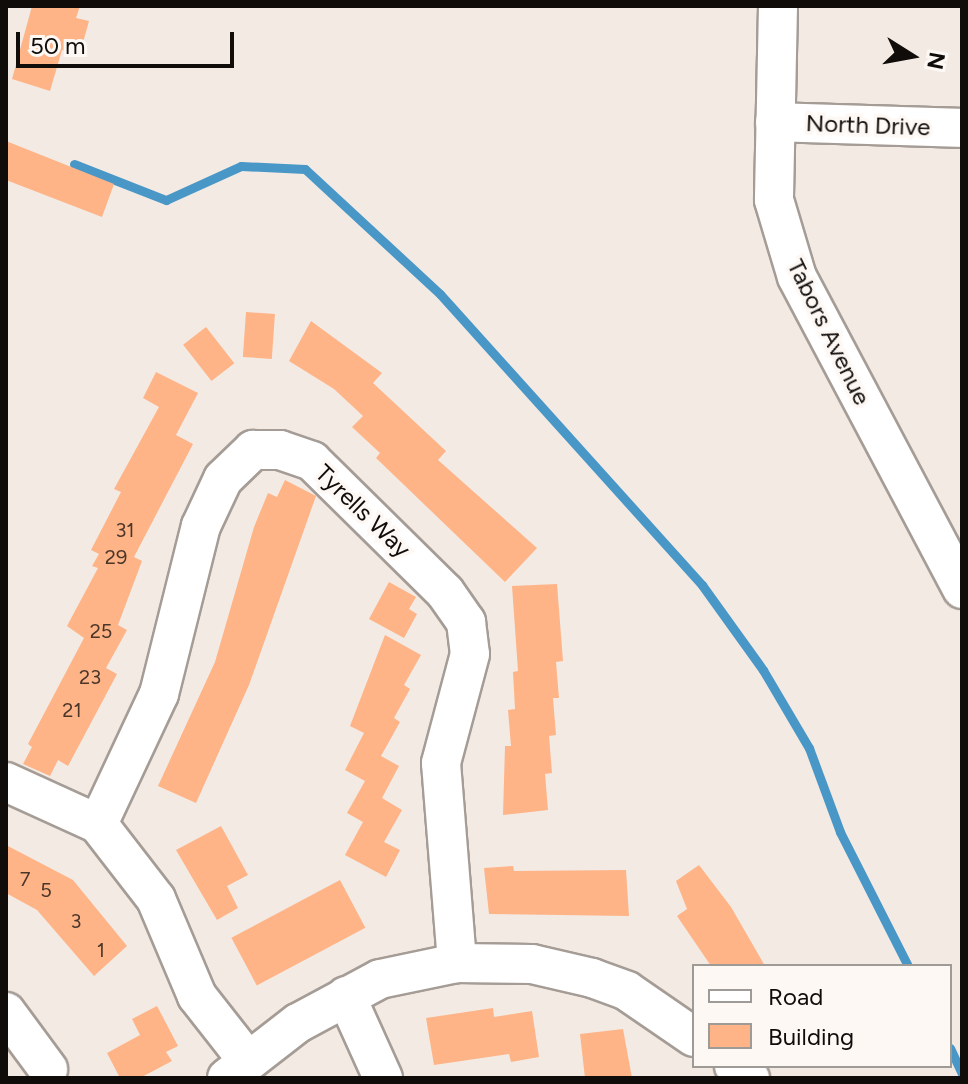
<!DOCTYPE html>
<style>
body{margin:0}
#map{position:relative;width:968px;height:1084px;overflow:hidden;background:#f3eae4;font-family:Figtree,sans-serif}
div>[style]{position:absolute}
.stream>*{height:9px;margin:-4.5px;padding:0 4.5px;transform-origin:4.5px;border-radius:4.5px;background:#4997c7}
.building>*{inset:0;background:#feb487;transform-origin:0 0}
.roads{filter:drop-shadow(2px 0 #a59c96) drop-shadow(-2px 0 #a59c96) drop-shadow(0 2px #a59c96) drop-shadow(0 -2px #a59c96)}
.minor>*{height:38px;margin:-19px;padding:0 19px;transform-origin:19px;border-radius:19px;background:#fff}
span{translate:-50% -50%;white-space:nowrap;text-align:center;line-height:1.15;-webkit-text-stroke:7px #fef8f4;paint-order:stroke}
.number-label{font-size:20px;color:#4b3629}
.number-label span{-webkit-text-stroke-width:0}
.street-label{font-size:24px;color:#0f0c0a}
.frame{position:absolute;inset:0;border:8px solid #0f0c0a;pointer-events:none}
.legend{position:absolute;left:692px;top:964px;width:260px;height:104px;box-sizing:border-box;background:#fef8f4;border:2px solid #9e9a96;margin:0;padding:10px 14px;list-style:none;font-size:24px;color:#0f0c0a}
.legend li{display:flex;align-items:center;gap:16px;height:40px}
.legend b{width:40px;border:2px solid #9e9a96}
.north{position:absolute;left:872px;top:16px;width:80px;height:80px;-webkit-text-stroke:6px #fef8f4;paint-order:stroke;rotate:101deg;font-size:22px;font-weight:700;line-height:32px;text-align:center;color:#0f0c0a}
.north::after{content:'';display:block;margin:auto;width:28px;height:36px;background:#0f0c0a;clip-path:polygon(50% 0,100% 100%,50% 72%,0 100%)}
.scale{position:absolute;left:16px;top:32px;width:218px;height:36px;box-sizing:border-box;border:4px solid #0f0c0a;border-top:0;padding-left:10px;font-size:24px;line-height:28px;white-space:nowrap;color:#0f0c0a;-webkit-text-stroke:6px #fef8f4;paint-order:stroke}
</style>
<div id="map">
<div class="stream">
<i style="left:74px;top:164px;width:99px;rotate:21.4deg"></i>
<i style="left:166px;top:200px;width:82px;rotate:-24.4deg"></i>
<i style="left:241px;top:166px;width:64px;rotate:2.7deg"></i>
<i style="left:305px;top:169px;width:184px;rotate:42.8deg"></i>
<i style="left:440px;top:294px;width:392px;rotate:48deg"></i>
<i style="left:702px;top:585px;width:105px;rotate:54.3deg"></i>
<i style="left:763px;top:670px;width:91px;rotate:59.5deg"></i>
<i style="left:809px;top:748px;width:90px;rotate:69.7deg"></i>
<i style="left:840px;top:832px;width:150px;rotate:63.1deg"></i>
<i style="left:950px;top:1048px;width:29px;rotate:65deg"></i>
</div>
<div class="building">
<i style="clip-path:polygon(32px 6px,80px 6px,76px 18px,89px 21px,79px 57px,62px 50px,50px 91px,12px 79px)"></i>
<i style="clip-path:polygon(6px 141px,114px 184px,102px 217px,6px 180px)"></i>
<i style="left:246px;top:312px;width:29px;height:45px;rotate:4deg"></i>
<i style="clip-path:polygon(311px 321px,382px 373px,373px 383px,446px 451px,438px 460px,537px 548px,505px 582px,376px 458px,380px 453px,352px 427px,363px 416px,334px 389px,289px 361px)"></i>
<i style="left:206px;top:327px;width:46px;height:29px;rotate:52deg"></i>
<i style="clip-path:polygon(156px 372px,198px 393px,176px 435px,193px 444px,134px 557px,142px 561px,118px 625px,127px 630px,106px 668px,117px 674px,68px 766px,58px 760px,50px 776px,23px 764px,32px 747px,28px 744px,84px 638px,67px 626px,98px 568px,92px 566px,99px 554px,91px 550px,121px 492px,114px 489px,159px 407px,143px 398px)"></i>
<i style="clip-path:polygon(285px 480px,316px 496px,249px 685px,196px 803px,158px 786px,215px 662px,254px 527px,268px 493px,277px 497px)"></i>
<i style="clip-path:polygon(389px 582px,416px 597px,409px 609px,417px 614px,404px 638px,369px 619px)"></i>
<i style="clip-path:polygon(557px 584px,563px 661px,556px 662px,559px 698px,553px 698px,556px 735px,549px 736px,552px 773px,545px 774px,548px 810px,503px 815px,505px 746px,511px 746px,508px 710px,515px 709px,513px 672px,518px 671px,512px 586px)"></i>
<i style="clip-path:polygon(385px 635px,421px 655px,404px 685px,410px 689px,394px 718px,400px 722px,381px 756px,399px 766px,382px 798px,402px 810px,384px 842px,400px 850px,386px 877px,345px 855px,363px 822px,347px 813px,365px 781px,345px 770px,364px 733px,350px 726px)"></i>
<i style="clip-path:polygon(221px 826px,248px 875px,227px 886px,238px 908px,217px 920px,176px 850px)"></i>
<i style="clip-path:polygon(6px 845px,73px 880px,127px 946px,94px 976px,37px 910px,6px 893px)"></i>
<i style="clip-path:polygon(699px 865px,731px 907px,765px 966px,711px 966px,677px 916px,687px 909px,676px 881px)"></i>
<i style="clip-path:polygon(513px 866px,514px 871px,626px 870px,629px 916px,489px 914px,484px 868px)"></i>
<i style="left:340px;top:880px;width:54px;height:123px;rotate:62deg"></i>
<i style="clip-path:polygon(157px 1006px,178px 1046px,166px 1052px,172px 1061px,140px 1078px,120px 1078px,107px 1053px,140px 1035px,132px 1019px)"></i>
<i style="clip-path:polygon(493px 1008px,494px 1017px,532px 1011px,539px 1057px,511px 1062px,509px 1054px,434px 1065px,426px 1018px)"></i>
<i style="clip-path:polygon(623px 1029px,632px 1078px,585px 1078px,580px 1034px)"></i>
</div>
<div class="roads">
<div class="minor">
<i style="left:778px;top:6px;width:194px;rotate:91.2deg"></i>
<i style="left:774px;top:200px;width:80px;rotate:73.4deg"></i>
<i style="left:797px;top:277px;width:353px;rotate:62.1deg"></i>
<i style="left:775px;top:122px;width:187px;rotate:1.8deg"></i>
<i style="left:6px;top:782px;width:101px;rotate:24.5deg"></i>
<i style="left:346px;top:996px;width:90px;rotate:65.7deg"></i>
<i style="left:6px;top:1012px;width:71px;rotate:53.6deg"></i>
<i style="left:248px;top:1061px;width:83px;rotate:-128.1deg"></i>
<i style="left:197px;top:996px;width:105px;rotate:-112.9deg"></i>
<i style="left:156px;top:899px;width:95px;rotate:-127.7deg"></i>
<i style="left:98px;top:824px;width:144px;rotate:-64.9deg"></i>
<i style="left:159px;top:694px;width:173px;rotate:-76deg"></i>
<i style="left:201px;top:526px;width:52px;rotate:-64.9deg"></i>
<i style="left:223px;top:479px;width:42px;rotate:-44deg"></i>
<i style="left:253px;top:450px;width:27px"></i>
<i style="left:280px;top:450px;width:34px;rotate:19deg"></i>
<i style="left:312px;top:461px;width:187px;rotate:44.6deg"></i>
<i style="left:445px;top:592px;width:37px;rotate:55deg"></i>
<i style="left:466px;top:622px;width:32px;rotate:83deg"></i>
<i style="left:470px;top:654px;width:113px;rotate:104.9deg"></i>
<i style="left:441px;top:763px;width:201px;rotate:85.4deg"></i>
<i style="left:734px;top:1066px;width:20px;rotate:37deg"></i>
<i style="left:227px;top:1078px;width:90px;rotate:-37.8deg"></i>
<i style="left:298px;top:1023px;width:93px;rotate:-28.2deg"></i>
<i style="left:380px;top:979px;width:79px;rotate:-11.7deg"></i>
<i style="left:457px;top:963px;width:75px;rotate:0.8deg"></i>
<i style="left:532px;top:964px;width:62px;rotate:13.1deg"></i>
<i style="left:592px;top:978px;width:37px;rotate:20deg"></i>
<i style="left:627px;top:991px;width:81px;rotate:34.5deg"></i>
</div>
</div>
<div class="number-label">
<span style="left:125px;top:530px">31</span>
<span style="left:116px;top:557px">29</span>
<span style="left:101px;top:631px">25</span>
<span style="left:90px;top:677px">23</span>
<span style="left:72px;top:710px">21</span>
<span style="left:25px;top:879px">7</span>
<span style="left:46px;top:890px">5</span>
<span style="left:76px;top:921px">3</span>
<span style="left:101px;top:950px">1</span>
</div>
<div class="street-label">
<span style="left:868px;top:125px;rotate:2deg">North Drive</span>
<span style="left:829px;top:332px;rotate:64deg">Tabors Avenue</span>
<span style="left:363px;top:511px;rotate:44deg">Tyrells Way</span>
</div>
<div class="frame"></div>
<ul class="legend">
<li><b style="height:10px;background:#fff"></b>Road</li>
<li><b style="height:22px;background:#feb487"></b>Building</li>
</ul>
<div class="north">N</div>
<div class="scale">50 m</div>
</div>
